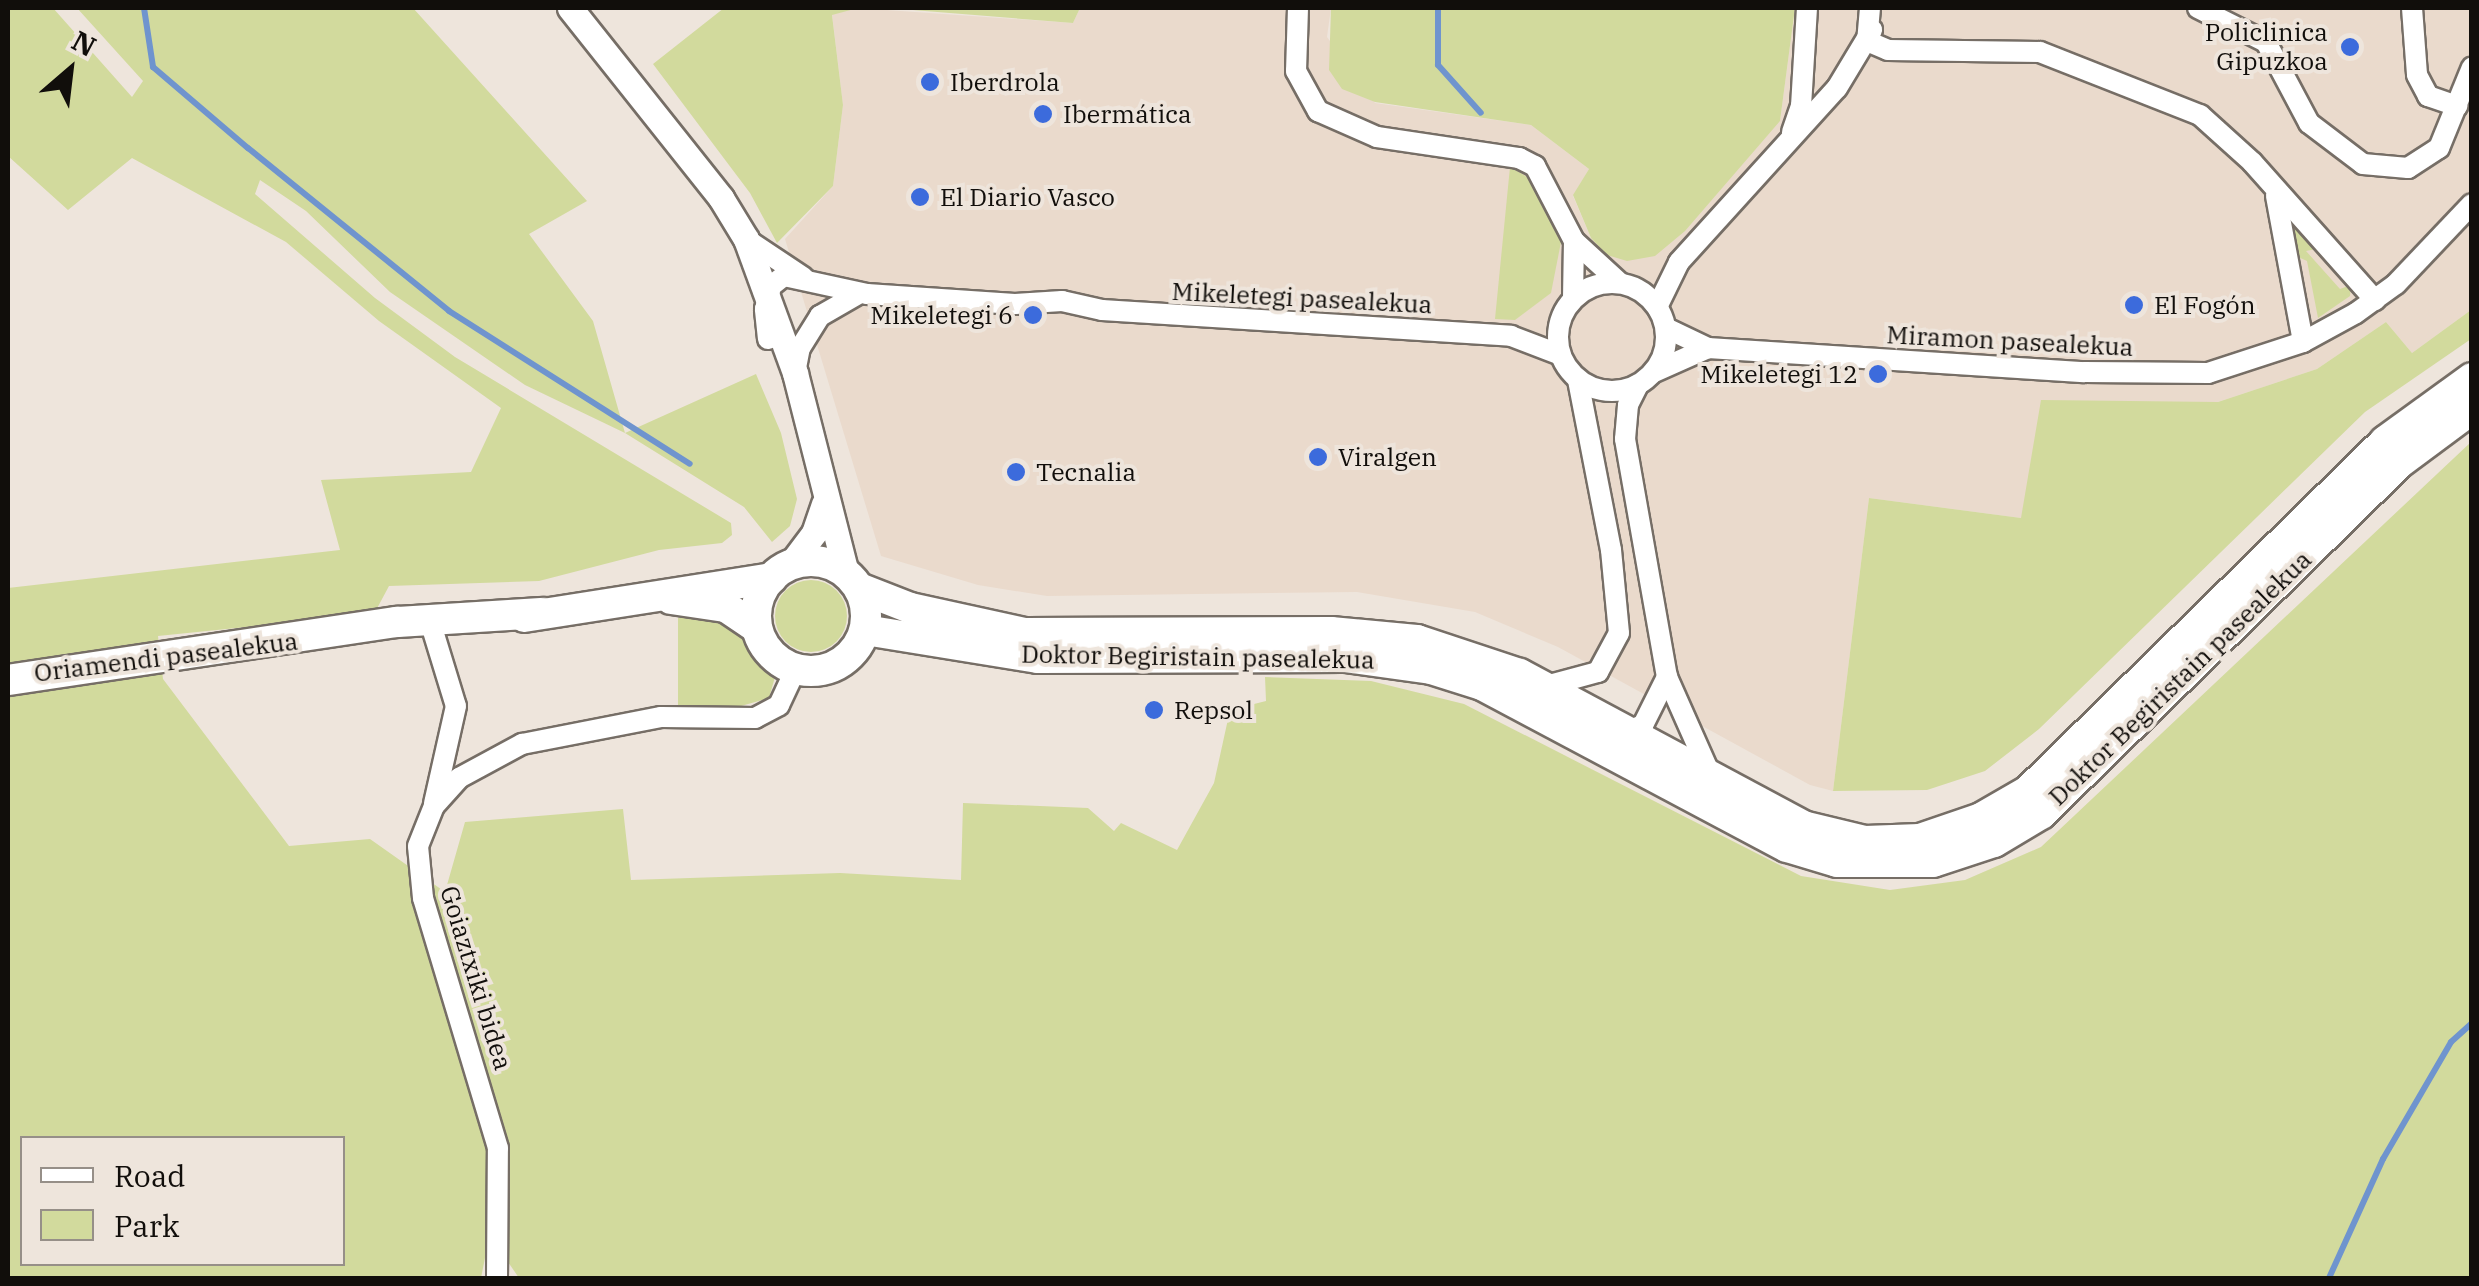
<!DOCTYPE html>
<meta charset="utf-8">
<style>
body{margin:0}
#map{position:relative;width:2479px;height:1286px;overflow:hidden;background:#eee5dc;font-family:"IBM Plex Serif",serif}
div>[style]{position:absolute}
.built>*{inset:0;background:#eadacc}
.green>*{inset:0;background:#d2da9d}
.round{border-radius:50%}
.stream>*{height:6px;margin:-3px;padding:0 3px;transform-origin:3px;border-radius:3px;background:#6f94ce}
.roads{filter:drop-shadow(2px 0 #766e66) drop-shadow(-2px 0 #766e66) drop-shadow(0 2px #766e66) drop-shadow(0 -2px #766e66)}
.minor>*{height:20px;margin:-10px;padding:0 10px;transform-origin:10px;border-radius:10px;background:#fff}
.minor>.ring{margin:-10px;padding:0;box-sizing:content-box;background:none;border:20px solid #fff;border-radius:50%}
.tertiary>*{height:25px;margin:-12.5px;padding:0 12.5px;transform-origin:12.5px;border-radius:12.5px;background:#fff}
.secondary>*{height:30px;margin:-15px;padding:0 15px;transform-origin:15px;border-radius:15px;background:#fff}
.secondary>.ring{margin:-15px;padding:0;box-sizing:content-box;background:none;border:30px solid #fff;border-radius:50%}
.dots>*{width:28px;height:28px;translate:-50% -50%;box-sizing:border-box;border:5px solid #eee5dc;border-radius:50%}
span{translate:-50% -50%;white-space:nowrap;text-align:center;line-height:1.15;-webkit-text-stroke:8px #eee5dc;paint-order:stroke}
.poi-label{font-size:25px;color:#110e0b}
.right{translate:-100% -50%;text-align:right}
.left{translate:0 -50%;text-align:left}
.street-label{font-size:25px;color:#110e0b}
.frame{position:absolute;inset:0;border:10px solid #110e0b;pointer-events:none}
.legend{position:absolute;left:20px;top:1136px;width:325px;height:130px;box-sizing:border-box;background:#eee5dc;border:2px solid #968f88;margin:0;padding:12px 18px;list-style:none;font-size:30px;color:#110e0b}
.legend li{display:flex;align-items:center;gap:20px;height:50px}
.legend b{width:50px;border:2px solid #968f88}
.north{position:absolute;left:20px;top:20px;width:100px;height:100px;-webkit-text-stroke:8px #eee5dc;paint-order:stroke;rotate:28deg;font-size:28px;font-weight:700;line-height:40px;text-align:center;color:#110e0b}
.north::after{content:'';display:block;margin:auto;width:35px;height:45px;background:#110e0b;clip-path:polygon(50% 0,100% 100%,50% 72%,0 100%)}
</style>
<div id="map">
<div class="built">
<i style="clip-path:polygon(858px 8px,1073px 23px,1080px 8px,1331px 8px,1327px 37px,1375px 103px,1531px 125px,1589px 169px,1573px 196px,1591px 238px,1780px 121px,1795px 8px,2471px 8px,2471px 310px,2412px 353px,2386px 322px,2317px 369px,2218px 402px,2151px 405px,2021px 518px,1869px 498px,1833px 791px,1810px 785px,1558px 647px,1475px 612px,1357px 592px,1047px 596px,978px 585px,881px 556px,785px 239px,833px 186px,843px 105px,832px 14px)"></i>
</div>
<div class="green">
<i style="clip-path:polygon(evenodd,8px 8px,53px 8px,132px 97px,143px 81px,77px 8px,413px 8px,587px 201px,529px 234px,593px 321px,625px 433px,756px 374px,781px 433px,797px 499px,790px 526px,772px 542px,744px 507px,625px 433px,525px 385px,390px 292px,306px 211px,260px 180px,255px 194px,375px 298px,455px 357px,731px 523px,732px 535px,722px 543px,659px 550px,539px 581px,389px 586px,374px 614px,158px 636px,163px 679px,289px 846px,370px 839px,445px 892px,465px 822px,623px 809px,631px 880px,840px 873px,961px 880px,963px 803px,1088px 808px,1114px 831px,1121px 823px,1177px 850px,1214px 783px,1230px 710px,1266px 701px,1265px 677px,1371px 681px,1464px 704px,1801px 876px,1890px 890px,1965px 880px,2041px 847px,2471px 442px,2471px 1278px,519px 1278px,506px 1259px,486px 1253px,481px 1278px,8px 1278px,8px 588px,340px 550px,321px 480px,471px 472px,501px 408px,379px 321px,286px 242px,132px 158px,68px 210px,8px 156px,8px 8px,22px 1138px,342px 1138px,342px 1264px,22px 1264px,22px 1138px)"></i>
<i style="clip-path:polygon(724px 8px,858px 8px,832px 15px,843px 105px,833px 186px,777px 243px,750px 193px,653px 64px)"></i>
<i style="clip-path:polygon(888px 8px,1080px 8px,1073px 23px)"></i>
<i style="clip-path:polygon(1331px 8px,1795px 8px,1780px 121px,1685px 231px,1655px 256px,1627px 261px,1607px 255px,1591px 238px,1573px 195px,1589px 169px,1531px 125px,1375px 102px,1342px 89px,1329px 70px)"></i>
<i style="clip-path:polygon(1510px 167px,1534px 181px,1561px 242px,1551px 293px,1515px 320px,1495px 319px)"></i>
<i style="clip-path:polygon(2292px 224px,2316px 249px,2306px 251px,2340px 289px,2351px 285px,2350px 296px,2318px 318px,2307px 261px,2294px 255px)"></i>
<i style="clip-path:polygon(2471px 310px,2471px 339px,2365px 412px,2039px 729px,1985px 771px,1927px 790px,1833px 791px,1869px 498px,2021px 518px,2041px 400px,2218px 402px,2317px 369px,2386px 322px,2412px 353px)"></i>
<i class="round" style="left:775px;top:580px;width:72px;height:72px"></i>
<i style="clip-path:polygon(696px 614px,726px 622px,742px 638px,775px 677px,769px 698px,734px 708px,678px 705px,678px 618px)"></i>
</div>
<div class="stream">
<i style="left:144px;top:8px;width:60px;rotate:81.3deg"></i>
<i style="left:153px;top:67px;width:125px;rotate:40.5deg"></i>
<i style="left:248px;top:148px;width:259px;rotate:39deg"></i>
<i style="left:449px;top:311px;width:285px;rotate:32.4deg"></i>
<i style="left:1438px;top:8px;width:57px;rotate:90deg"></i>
<i style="left:1438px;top:65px;width:64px;rotate:48.1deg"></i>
<i style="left:2329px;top:1278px;width:131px;rotate:-65.6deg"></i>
<i style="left:2383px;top:1159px;width:135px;rotate:-59.8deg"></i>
<i style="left:2451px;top:1042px;width:28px;rotate:-42deg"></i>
</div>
<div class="roads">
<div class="minor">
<i style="left:1298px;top:8px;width:63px;rotate:91.8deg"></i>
<i style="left:1296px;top:71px;width:46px;rotate:61.2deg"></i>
<i style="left:1318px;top:111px;width:64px;rotate:23.8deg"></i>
<i style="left:1377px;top:137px;width:144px;rotate:8.4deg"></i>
<i style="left:1519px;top:158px;width:18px;rotate:27deg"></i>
<i style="left:1535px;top:166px;width:85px;rotate:62.5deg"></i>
<i style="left:1574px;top:241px;width:62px;rotate:42.4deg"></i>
<i style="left:1870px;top:8px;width:33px;rotate:95deg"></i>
<i style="left:1867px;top:41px;width:23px;rotate:23deg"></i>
<i style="left:1888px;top:50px;width:152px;rotate:0.8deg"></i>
<i style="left:2040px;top:52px;width:172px;rotate:21.5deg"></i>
<i style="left:2200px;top:115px;width:70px;rotate:42.1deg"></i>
<i style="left:2252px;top:162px;width:185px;rotate:48.3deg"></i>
<i style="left:2198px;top:8px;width:76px;rotate:26.6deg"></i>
<i style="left:2266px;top:42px;width:92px;rotate:62deg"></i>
<i style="left:2309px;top:123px;width:68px;rotate:37.2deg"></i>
<i style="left:2363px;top:164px;width:45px;rotate:5.1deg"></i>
<i style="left:2408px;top:168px;width:37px;rotate:-33deg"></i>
<i style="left:2439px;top:148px;width:87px;rotate:-67.8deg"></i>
<i style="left:2412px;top:8px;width:67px;rotate:85.7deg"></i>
<i style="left:2417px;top:75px;width:24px;rotate:62deg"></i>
<i style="left:2428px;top:96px;width:31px;rotate:19deg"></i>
<i style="left:1792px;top:132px;width:28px;rotate:-71deg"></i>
<i style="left:1801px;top:106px;width:98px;rotate:-86.5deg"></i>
<i style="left:2276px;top:196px;width:148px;rotate:79.5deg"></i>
<i style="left:746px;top:239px;width:69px;rotate:33.7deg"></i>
<i class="ring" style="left:1558px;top:283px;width:88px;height:88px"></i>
<i style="left:1573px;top:298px;width:57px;rotate:-89deg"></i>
<i style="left:1657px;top:307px;width:50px;rotate:-63.9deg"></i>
<i style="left:1679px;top:262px;width:235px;rotate:-47.8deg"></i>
<i style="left:1837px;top:88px;width:68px;rotate:-58.9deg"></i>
<i style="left:1666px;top:328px;width:47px;rotate:25.5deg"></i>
<i style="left:1708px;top:348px;width:377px;rotate:3.7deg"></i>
<i style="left:2084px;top:372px;width:124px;rotate:0.5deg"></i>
<i style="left:2208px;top:373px;width:100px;rotate:-18.1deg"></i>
<i style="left:2303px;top:342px;width:60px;rotate:-28.7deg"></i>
<i style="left:2356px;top:313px;width:49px;rotate:-35.9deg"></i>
<i style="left:2396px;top:284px;width:110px;rotate:-46.5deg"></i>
<i style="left:768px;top:339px;width:30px;rotate:-96deg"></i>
<i style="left:765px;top:309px;width:24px;rotate:-75deg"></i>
<i style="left:771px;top:286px;width:16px;rotate:-38deg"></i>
<i style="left:784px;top:276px;width:85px;rotate:12.2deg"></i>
<i style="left:867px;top:294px;width:148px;rotate:3.9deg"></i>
<i style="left:1015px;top:304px;width:47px;rotate:-3.7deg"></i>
<i style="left:1062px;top:301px;width:41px;rotate:12.7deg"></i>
<i style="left:1102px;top:310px;width:410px;rotate:3.6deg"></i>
<i style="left:1511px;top:336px;width:53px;rotate:20.8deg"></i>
<i style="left:1654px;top:372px;width:59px;rotate:-24deg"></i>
<i style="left:795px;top:373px;width:25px;rotate:-79deg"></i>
<i style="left:800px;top:348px;width:38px;rotate:-58deg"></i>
<i style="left:820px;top:316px;width:46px;rotate:-29.9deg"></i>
<i style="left:1638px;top:385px;width:22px;rotate:117deg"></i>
<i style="left:1628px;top:405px;width:34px;rotate:95deg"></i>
<i style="left:1625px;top:439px;width:242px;rotate:80deg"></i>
<i style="left:1667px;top:677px;width:104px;rotate:66.1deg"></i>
<i style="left:433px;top:631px;width:78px;rotate:73deg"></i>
<i style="left:456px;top:706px;width:100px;rotate:102.7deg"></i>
<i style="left:1546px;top:686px;width:54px;rotate:-15.1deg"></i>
<i style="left:1598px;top:672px;width:44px;rotate:-61.7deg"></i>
<i style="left:1619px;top:633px;width:83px;rotate:-95.5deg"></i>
<i style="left:1611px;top:550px;width:173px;rotate:-101deg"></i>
<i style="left:1623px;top:733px;width:22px;rotate:-22deg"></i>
<i style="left:1643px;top:725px;width:54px;rotate:-63.4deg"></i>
<i style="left:497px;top:1278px;width:130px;rotate:-89.6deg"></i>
<i style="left:498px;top:1148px;width:261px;rotate:-106.7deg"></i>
<i style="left:423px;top:898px;width:52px;rotate:-95.5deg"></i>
<i style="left:418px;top:846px;width:43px;rotate:-68.2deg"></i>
<i style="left:434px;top:806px;width:38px;rotate:-48deg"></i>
<i style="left:459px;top:778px;width:72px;rotate:-28.4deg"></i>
<i style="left:522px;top:744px;width:142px;rotate:-11deg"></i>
<i style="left:661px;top:717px;width:94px;rotate:0.6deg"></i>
<i style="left:755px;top:718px;width:27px;rotate:-28deg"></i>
<i style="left:779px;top:705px;width:40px;rotate:-65deg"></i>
</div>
<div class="tertiary">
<i style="left:570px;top:8px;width:243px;rotate:51.5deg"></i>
<i style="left:721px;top:198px;width:48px;rotate:58.6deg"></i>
<i style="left:746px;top:239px;width:143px;rotate:69.9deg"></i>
<i style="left:795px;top:373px;width:206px;rotate:75.7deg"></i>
<i style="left:790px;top:565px;width:40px;rotate:-53deg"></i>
<i style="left:814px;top:533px;width:31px;rotate:-71deg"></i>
</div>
<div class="secondary">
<i class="ring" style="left:756px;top:561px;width:80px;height:80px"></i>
<i style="left:859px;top:588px;width:55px;rotate:21.4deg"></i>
<i style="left:910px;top:608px;width:118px;rotate:12.3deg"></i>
<i style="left:1025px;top:633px;width:306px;rotate:-0.2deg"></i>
<i style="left:1331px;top:632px;width:86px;rotate:5.3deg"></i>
<i style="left:1417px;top:640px;width:108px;rotate:18.3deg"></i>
<i style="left:1520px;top:674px;width:321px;rotate:28.2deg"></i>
<i style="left:1803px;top:826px;width:64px;rotate:13.6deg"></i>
<i style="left:1865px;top:841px;width:55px;rotate:-2.1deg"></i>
<i style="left:1920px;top:839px;width:65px;rotate:-19deg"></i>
<i style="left:1981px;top:818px;width:54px;rotate:-29.9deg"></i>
<i style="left:2028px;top:791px;width:500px;rotate:-44.4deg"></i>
<i style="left:2385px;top:441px;width:107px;rotate:-35.9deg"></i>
<i style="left:671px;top:599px;width:56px;rotate:8.3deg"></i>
<i style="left:726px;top:607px;width:37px;rotate:34deg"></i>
<i style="left:524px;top:617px;width:251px;rotate:-8.9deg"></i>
<i style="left:865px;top:630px;width:175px;rotate:9.2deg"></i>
<i style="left:1038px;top:658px;width:307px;rotate:-0.2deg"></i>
<i style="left:1345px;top:657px;width:87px;rotate:7.9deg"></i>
<i style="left:1431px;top:669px;width:53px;rotate:17.4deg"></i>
<i style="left:1482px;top:685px;width:345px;rotate:28deg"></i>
<i style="left:1787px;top:847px;width:52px;rotate:16.7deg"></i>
<i style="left:1837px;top:862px;width:96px"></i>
<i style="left:1933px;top:862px;width:64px;rotate:-18.2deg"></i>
<i style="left:1994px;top:842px;width:55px;rotate:-30.8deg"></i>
<i style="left:2041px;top:814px;width:500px;rotate:-44.4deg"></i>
<i style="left:2398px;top:464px;width:92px;rotate:-36.6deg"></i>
<i style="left:8px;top:680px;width:393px;rotate:-8.5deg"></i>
<i style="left:397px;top:622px;width:145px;rotate:-3.6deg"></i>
</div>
</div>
<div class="dots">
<i style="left:2350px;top:47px;background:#3c6bdc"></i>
<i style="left:930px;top:82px;background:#3c6bdc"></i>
<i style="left:1043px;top:114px;background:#3c6bdc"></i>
<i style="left:920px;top:197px;background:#3c6bdc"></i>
<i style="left:2134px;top:305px;background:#3c6bdc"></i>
<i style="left:1033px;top:315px;background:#3c6bdc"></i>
<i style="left:1878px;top:374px;background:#3c6bdc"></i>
<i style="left:1318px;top:457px;background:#3c6bdc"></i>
<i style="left:1016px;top:472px;background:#3c6bdc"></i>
<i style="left:1154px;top:710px;background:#3c6bdc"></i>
</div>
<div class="poi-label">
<span class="right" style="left:2328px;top:47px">Policlinica<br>Gipuzkoa</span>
<span class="left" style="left:950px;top:82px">Iberdrola</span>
<span class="left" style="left:1063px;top:114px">Ibermática</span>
<span class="left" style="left:940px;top:197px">El Diario Vasco</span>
<span class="left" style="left:2154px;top:305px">El Fogón</span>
<span class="right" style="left:1013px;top:315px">Mikeletegi 6</span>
<span class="right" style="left:1858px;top:374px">Mikeletegi 12</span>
<span class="left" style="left:1338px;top:457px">Viralgen</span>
<span class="left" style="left:1036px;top:472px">Tecnalia</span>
<span class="left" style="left:1174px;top:710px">Repsol</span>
</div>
<div class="street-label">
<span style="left:1302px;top:298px;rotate:3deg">Mikeletegi pasealekua</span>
<span style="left:2010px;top:341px;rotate:3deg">Miramon pasealekua</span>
<span style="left:166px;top:657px;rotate:-7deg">Oriamendi pasealekua</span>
<span style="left:1198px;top:657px;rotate:1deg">Doktor Begiristain pasealekua</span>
<span style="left:2180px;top:678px;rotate:-44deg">Doktor Begiristain pasealekua</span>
<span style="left:476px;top:978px;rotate:73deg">Goiaztxiki bidea</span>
</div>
<div class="frame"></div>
<ul class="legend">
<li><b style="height:12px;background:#fff"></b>Road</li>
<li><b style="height:28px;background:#d2da9d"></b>Park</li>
</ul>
<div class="north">N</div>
</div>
